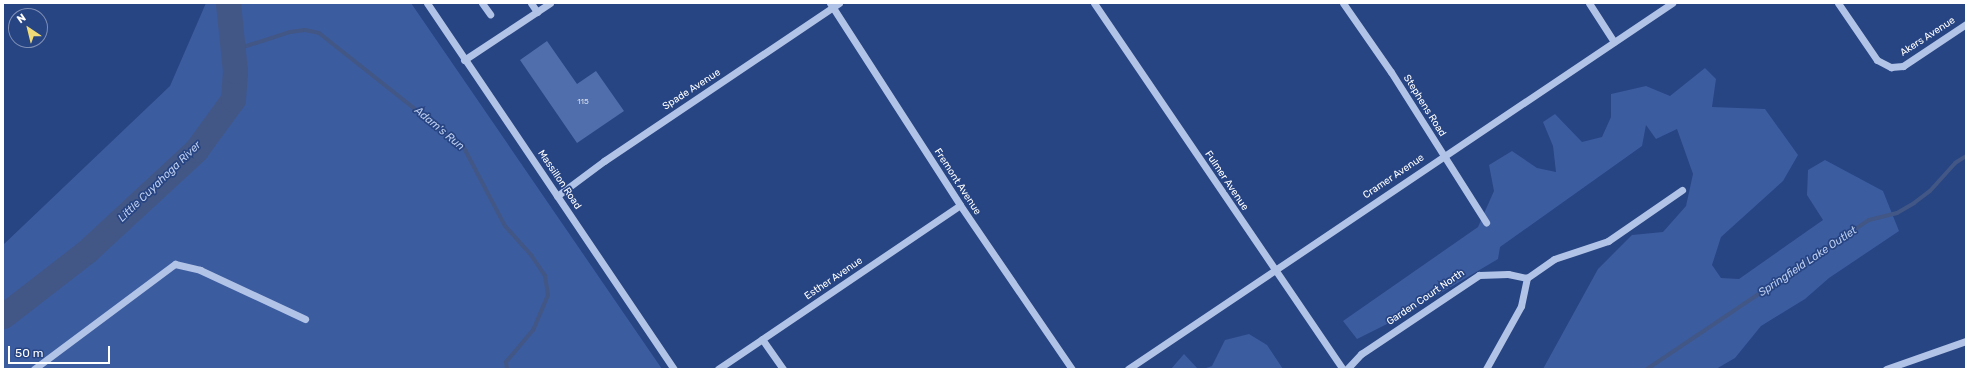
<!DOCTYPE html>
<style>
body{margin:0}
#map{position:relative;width:1969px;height:372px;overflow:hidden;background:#274483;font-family:Rubik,sans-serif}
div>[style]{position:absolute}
.green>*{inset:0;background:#3c5ca0}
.stream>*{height:4px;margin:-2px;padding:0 2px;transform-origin:2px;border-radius:2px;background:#425785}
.river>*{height:25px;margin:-12.5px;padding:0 12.5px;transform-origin:12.5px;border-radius:12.5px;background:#425785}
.building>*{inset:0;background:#506eab}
.minor>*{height:7px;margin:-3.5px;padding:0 3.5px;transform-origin:3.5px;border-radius:3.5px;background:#b1c3e7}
span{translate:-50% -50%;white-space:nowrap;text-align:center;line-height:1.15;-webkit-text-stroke:3.5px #274483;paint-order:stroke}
.number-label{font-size:8px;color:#d3dbea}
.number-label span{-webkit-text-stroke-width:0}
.street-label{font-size:10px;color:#fff}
.water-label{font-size:11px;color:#bccdee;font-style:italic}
.frame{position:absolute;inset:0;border:4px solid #fff;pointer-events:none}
.north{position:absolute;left:8px;top:8px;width:40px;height:40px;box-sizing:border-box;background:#274483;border:1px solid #7d8fb5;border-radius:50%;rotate:325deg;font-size:11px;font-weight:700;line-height:16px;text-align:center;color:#fff}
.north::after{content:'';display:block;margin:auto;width:14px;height:18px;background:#efdb77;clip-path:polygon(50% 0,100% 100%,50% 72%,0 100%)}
.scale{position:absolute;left:8px;top:346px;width:102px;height:18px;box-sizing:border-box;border:2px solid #fff;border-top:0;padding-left:5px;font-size:12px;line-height:14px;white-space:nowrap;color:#fff;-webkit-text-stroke:3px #274483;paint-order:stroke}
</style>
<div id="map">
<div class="green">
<i style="clip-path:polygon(206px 3px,411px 3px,662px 369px,3px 369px,3px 245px,170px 86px)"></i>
<i style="clip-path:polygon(1705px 68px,1716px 79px,1712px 107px,1765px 109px,1798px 155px,1783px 181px,1721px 237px,1712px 265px,1721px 278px,1739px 279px,1823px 220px,1807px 195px,1808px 170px,1825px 160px,1883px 191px,1899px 231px,1829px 278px,1805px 299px,1761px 326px,1735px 358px,1716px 369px,1543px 369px,1598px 269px,1632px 235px,1663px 232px,1686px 206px,1693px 174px,1677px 129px,1656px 139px,1646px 125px,1642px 146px,1500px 247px,1498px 259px,1397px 319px,1357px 339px,1343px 321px,1478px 227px,1494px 191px,1489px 165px,1512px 151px,1537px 168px,1556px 172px,1553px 146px,1543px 122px,1555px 114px,1582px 142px,1602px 137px,1611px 117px,1611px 94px,1646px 86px,1670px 96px)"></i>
<i style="clip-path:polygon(1249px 334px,1267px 345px,1283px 369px,1203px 369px,1212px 366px,1225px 340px)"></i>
<i style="clip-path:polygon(1184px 354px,1198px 369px,1171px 369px)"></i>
</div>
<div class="stream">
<i style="left:234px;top:50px;width:59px;rotate:-17.8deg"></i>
<i style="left:290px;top:32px;width:15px;rotate:-8deg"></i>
<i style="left:305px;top:30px;width:14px;rotate:12deg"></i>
<i style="left:319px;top:33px;width:185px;rotate:38.4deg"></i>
<i style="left:464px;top:148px;width:88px;rotate:62.3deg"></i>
<i style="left:505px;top:226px;width:39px;rotate:48deg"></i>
<i style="left:531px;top:255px;width:25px;rotate:56deg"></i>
<i style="left:545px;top:276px;width:19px;rotate:81deg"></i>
<i style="left:548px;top:295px;width:38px;rotate:113deg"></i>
<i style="left:533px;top:330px;width:42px;rotate:130.2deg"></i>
<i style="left:506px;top:362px;width:7px;rotate:82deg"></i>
<i style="left:1647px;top:369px;width:267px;rotate:-33.9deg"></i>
<i style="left:1869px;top:220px;width:29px;rotate:-14deg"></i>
<i style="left:1897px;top:213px;width:20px;rotate:-30deg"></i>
<i style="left:1914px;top:203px;width:20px;rotate:-37deg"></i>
<i style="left:1930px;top:191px;width:38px;rotate:-48deg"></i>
<i style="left:1955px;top:163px;width:13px;rotate:-32deg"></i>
</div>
<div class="river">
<i style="left:3px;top:316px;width:106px;rotate:-37.7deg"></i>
<i style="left:87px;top:251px;width:149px;rotate:-42.8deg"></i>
<i style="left:196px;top:150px;width:63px;rotate:-54deg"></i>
<i style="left:233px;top:99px;width:28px;rotate:-86deg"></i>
<i style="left:235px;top:71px;width:68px;rotate:-95.9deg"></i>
</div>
<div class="building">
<i style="clip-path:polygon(547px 41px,577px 84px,596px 71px,624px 111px,577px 143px,520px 60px)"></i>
</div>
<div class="minor">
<i style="left:427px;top:3px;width:442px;rotate:56deg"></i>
<i style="left:482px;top:3px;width:14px;rotate:54deg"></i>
<i style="left:531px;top:3px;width:11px;rotate:56deg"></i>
<i style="left:830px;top:3px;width:240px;rotate:57.2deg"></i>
<i style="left:960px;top:205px;width:199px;rotate:55.7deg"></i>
<i style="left:1094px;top:3px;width:443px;rotate:55.8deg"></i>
<i style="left:1343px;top:3px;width:84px;rotate:55.2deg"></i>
<i style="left:1391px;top:72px;width:178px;rotate:57.7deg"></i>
<i style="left:1589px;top:3px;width:46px;rotate:57.3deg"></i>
<i style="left:1838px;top:3px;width:69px;rotate:55.6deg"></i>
<i style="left:1877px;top:60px;width:16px;rotate:27deg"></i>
<i style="left:1891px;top:67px;width:12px;rotate:-5deg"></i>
<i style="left:1903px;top:66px;width:76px;rotate:-33.7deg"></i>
<i style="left:464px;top:60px;width:103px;rotate:-33.5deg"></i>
<i style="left:557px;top:196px;width:59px;rotate:-36.7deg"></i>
<i style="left:604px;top:161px;width:283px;rotate:-33.9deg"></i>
<i style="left:762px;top:339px;width:37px;rotate:55deg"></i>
<i style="left:34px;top:369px;width:176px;rotate:-36.7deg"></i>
<i style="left:175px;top:264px;width:26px;rotate:13deg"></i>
<i style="left:200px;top:270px;width:116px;rotate:25deg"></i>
<i style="left:718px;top:369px;width:292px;rotate:-34.1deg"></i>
<i style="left:1128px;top:369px;width:656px;rotate:-33.93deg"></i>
<i style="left:1347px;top:369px;width:21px;rotate:-47deg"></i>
<i style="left:1361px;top:354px;width:142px;rotate:-33.8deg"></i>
<i style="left:1479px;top:275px;width:29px;rotate:-2deg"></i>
<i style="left:1508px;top:274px;width:19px;rotate:12deg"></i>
<i style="left:1486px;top:369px;width:72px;rotate:-60.9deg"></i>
<i style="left:1521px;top:306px;width:29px;rotate:-78deg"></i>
<i style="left:1527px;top:278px;width:33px;rotate:-35deg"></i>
<i style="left:1554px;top:259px;width:57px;rotate:-18.4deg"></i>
<i style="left:1608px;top:241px;width:90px;rotate:-34.6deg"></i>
<i style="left:1886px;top:369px;width:85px;rotate:-19.3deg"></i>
</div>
<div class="number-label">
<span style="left:583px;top:102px">115</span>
</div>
<div class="street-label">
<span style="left:1928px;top:37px;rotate:-33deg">Akers Avenue</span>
<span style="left:692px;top:90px;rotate:-33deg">Spade Avenue</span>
<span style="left:1424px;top:106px;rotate:58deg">Stephens Road</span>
<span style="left:1394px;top:177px;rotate:-34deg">Cramer Avenue</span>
<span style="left:559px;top:180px;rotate:56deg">Massillon Road</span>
<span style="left:1226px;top:181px;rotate:56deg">Fulmer Avenue</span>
<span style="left:957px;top:182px;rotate:57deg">Fremont Avenue</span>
<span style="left:834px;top:279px;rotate:-34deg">Esther Avenue</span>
<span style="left:1426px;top:298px;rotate:-34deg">Garden Court North</span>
</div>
<div class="water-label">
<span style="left:439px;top:129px;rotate:40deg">Adam's Run</span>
<span style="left:160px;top:182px;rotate:-44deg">Little Cuyahoga River</span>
<span style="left:1808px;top:262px;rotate:-34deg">Springfield Lake Outlet</span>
</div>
<div class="frame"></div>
<div class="north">N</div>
<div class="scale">50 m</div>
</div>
